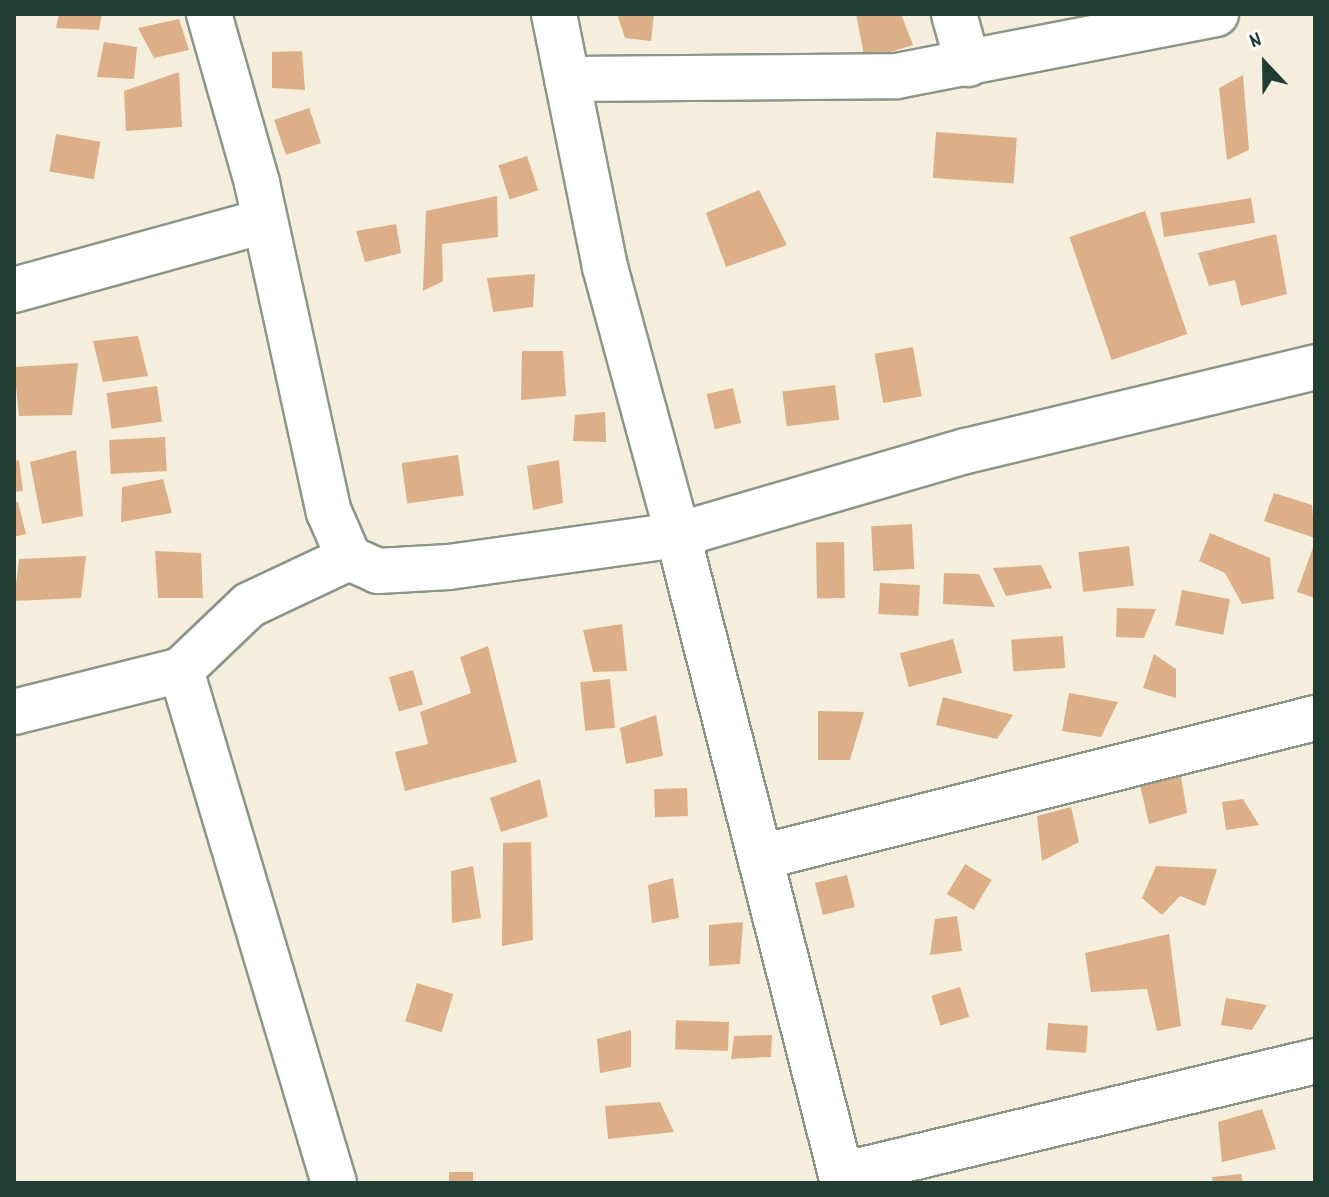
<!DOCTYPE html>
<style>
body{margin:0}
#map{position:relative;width:1329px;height:1197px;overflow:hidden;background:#f5eedc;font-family:Dekko,sans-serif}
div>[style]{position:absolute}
.building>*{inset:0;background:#ddaf88;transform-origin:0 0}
.roads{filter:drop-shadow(2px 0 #8a9688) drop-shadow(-2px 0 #8a9688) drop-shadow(0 2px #8a9688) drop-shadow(0 -2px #8a9688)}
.street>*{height:44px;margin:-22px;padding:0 22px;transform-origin:22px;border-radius:22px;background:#fff}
span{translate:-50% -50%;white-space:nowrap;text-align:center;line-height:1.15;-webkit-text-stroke:7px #fdfcf7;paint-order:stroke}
.frame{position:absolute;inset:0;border:16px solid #1f3d34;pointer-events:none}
.north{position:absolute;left:1225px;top:24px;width:80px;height:80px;-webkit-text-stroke:6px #fdfcf7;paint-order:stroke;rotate:338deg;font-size:22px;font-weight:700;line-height:32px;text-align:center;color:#1f3d34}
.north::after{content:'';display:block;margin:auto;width:28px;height:36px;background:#1f3d34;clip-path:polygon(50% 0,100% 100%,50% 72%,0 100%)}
</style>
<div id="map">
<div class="building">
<i style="clip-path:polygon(59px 14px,102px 14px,99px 30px,56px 28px)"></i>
<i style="clip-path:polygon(617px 14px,654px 14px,651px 41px,625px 38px)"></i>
<i style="clip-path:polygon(856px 14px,901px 14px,913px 45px,865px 60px)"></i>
<i style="clip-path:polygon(179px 19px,189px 50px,154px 58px,138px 28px)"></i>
<i style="clip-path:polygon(104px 42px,137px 47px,134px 79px,97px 77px)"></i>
<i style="clip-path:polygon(302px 51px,305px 90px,272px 88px,272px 52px)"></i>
<i style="clip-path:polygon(179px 72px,182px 127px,126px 131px,124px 91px)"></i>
<i style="clip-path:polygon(1243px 75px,1249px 150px,1227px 160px,1219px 88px)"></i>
<i style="left:309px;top:108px;width:37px;height:37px;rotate:71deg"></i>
<i style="left:936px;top:132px;width:81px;height:46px;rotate:4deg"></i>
<i style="left:56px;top:134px;width:45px;height:38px;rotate:10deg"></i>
<i style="left:527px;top:156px;width:36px;height:30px;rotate:72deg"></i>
<i style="clip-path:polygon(759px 190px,787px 245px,726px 267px,706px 213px)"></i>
<i style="clip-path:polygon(497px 196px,498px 237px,442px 244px,443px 281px,423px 291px,426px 211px)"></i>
<i style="left:1251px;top:198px;width:25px;height:92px;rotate:81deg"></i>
<i style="left:1145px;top:211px;width:130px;height:80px;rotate:71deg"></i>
<i style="clip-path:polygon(396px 224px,401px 253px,365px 262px,356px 231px)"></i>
<i style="clip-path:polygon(1276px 234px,1287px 294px,1241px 306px,1235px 280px,1209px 286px,1198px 253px)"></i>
<i style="clip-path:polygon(535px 274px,533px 307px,493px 312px,487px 278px)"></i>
<i style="clip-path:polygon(138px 336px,148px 376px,103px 382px,93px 341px)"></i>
<i style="left:913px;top:347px;width:50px;height:39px;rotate:80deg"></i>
<i style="clip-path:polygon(522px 351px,563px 351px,566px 396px,521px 400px)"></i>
<i style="clip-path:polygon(78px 363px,72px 415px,19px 416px,14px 367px)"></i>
<i style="left:835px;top:385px;width:35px;height:53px;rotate:83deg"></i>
<i style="left:157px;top:386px;width:36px;height:51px;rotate:82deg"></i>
<i style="left:733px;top:388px;width:36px;height:27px;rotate:77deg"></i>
<i style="clip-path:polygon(605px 412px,606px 442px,573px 441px,575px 415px)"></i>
<i style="left:165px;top:437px;width:34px;height:56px;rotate:87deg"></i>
<i style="clip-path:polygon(76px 450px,83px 516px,42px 524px,30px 462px)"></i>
<i style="left:458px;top:455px;width:41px;height:57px;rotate:82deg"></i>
<i style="clip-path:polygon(19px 460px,23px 491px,14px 492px,14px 461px)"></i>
<i style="clip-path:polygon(559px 460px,563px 503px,533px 510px,527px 466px)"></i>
<i style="clip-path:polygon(163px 479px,172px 513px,121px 522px,122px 487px)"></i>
<i style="clip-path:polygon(1274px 493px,1312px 505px,1315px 538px,1264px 521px)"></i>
<i style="clip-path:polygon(18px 502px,26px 534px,14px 537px,14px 503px)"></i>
<i style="left:912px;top:524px;width:45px;height:41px;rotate:87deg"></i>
<i style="clip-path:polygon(1210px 533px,1270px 558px,1274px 599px,1242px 604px,1225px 573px,1199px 561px)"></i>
<i style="left:844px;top:542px;width:56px;height:28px;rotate:89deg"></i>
<i style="clip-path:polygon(1315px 542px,1315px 598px,1297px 592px)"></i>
<i style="left:1129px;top:546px;width:40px;height:51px;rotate:83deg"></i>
<i style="clip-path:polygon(155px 551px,201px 553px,203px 598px,158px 598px)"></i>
<i style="clip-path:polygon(86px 556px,81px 598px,14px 601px,19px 559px)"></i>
<i style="clip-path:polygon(1041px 565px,1052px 588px,1006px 596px,993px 568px)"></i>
<i style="clip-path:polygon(944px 573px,979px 574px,995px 607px,943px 604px)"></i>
<i style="left:880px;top:583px;width:40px;height:31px;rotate:3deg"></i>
<i style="left:1182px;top:590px;width:49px;height:36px;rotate:11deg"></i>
<i style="clip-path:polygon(1117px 608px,1156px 609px,1144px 638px,1116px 637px)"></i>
<i style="clip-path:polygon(622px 624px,627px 671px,593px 672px,583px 630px)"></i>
<i style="left:1063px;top:636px;width:32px;height:52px;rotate:86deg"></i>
<i style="left:953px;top:639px;width:35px;height:55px;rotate:75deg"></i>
<i style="clip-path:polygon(488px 646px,517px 762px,405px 791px,395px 752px,428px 744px,420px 712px,471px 693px,460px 657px)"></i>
<i style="clip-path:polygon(1154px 654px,1176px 669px,1176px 698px,1143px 688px)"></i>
<i style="left:413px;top:670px;width:36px;height:25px;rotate:74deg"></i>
<i style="left:610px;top:679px;width:49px;height:30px;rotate:84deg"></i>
<i style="clip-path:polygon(1069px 693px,1118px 702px,1101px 737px,1062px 731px)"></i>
<i style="clip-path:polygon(943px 697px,1013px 715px,997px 739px,936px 725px)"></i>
<i style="clip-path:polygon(818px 711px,864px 712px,850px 760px,818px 760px)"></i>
<i style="clip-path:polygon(656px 715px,663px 756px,626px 764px,620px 728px)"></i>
<i style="clip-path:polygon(1180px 771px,1187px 813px,1149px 824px,1140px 785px)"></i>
<i style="clip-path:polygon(540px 779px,548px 817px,501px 832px,490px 798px)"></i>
<i style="left:687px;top:788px;width:28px;height:33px;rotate:88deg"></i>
<i style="clip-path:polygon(1243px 799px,1259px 825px,1226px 830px,1222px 802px)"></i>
<i style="clip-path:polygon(1071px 807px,1079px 842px,1042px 861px,1037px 816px)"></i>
<i style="clip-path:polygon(531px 842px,533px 940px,502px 946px,503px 843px)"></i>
<i style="left:965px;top:864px;width:31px;height:35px;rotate:31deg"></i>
<i style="clip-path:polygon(473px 866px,481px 918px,452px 923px,451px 871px)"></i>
<i style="clip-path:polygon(1156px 866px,1217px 869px,1205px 906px,1180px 896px,1162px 915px,1142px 898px)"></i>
<i style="left:847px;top:875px;width:33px;height:33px;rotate:76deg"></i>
<i style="clip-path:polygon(673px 878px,679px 918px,652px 923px,648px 885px)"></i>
<i style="clip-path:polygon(957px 916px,962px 951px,930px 955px,935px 919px)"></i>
<i style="clip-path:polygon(743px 922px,740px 964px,709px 966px,709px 925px)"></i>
<i style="clip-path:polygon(1169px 934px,1181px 1026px,1157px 1031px,1147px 989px,1091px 992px,1085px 953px)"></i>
<i style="left:417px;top:983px;width:38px;height:40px;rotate:17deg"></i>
<i style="left:960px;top:987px;width:31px;height:30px;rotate:73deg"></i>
<i style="clip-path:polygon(1226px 998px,1267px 1005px,1252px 1030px,1221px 1025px)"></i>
<i style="left:729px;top:1022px;width:29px;height:53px;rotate:92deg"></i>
<i style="left:1048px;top:1023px;width:40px;height:27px;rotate:4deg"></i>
<i style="clip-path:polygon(631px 1030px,631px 1067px,600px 1073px,597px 1039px)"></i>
<i style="clip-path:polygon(772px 1035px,771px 1057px,731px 1059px,734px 1036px)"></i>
<i style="clip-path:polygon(660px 1102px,674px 1132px,608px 1139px,605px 1106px)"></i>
<i style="clip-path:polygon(1262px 1109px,1276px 1149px,1222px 1162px,1218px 1122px)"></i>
<i style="left:473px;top:1172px;width:11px;height:24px;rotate:90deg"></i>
<i style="clip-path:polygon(1241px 1174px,1243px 1183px,1213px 1183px,1212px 1177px)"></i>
</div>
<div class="roads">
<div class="street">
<i style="left:209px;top:14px;width:176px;rotate:74.1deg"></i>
<i style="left:257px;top:183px;width:337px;rotate:77.7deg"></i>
<i style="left:329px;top:512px;width:50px;rotate:66.5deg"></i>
<i style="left:349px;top:558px;width:32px;rotate:24deg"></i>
<i style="left:378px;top:571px;width:71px;rotate:-3.2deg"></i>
<i style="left:449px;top:567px;width:231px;rotate:-8deg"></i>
<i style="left:678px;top:535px;width:669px;rotate:75.71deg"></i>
<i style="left:554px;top:14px;width:258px;rotate:78.6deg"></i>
<i style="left:605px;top:267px;width:278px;rotate:74.8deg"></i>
<i style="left:678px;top:535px;width:300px;rotate:-16.3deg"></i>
<i style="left:966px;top:451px;width:359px;rotate:-13.5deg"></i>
<i style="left:954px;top:14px;width:52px;rotate:74.4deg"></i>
<i style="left:567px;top:79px;width:330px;rotate:-0.5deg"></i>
<i style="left:897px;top:76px;width:325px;rotate:-11deg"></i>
<i style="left:14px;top:290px;width:260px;rotate:-15.4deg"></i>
<i style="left:14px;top:712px;width:172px;rotate:-14.1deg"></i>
<i style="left:761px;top:857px;width:571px;rotate:-14.08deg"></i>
<i style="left:841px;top:1175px;width:488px;rotate:-13.5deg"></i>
<i style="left:334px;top:1183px;width:535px;rotate:-106.61deg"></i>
<i style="left:181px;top:670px;width:94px;rotate:-43.7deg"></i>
<i style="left:249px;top:605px;width:110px;rotate:-25.2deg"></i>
</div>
</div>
<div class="frame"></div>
<div class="north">N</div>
</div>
